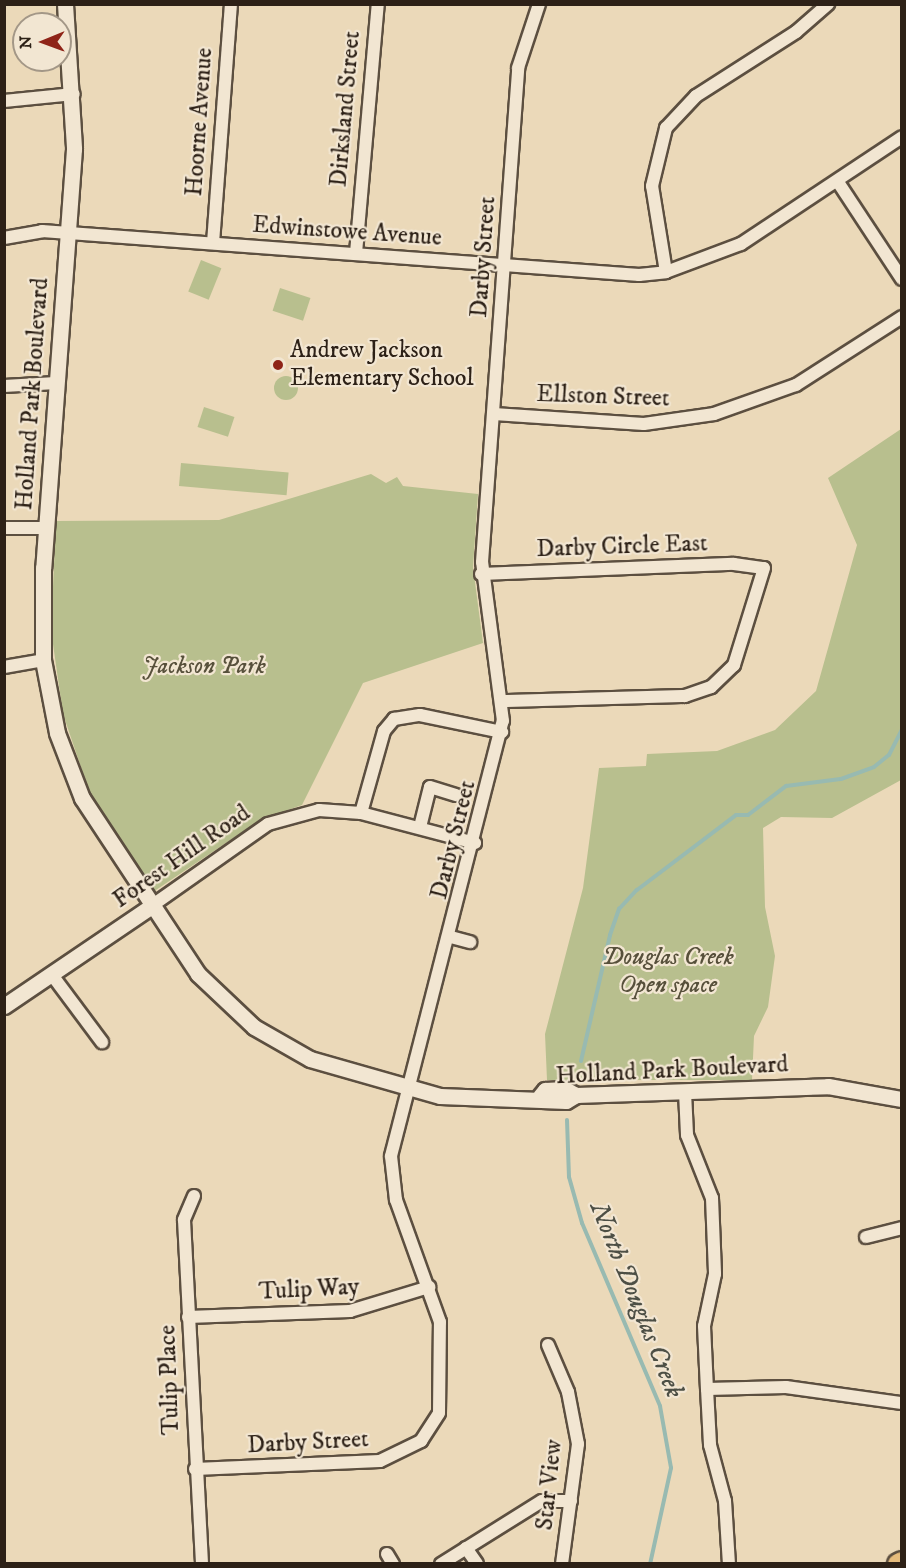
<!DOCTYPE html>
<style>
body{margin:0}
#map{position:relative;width:906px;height:1568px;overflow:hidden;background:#ebd9b9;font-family:"IM FELL DW Pica",serif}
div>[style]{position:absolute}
.green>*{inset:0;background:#b8bf8e;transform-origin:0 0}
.round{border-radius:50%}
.stream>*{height:4px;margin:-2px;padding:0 2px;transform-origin:2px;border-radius:2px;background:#98bab1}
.roads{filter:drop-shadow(2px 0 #5c4f40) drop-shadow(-2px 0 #5c4f40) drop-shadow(0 2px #5c4f40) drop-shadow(0 -2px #5c4f40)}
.minor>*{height:12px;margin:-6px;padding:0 6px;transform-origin:6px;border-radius:6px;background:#f2e6d2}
.tertiary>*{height:15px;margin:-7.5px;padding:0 7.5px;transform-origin:7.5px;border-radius:7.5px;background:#f2e6d2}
.primary>*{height:20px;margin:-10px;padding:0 10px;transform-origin:10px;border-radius:10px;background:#e6bc7c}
.dots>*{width:16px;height:16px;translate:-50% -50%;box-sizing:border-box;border:3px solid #f2e6d2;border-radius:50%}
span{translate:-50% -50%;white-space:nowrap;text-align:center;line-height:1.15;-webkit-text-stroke:4.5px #f2e6d2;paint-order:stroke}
.street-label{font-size:24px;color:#2d2117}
.poi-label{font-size:24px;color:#2d2117}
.left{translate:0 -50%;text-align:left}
.park-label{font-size:24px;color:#57503b;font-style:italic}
.water-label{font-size:26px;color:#4d4f45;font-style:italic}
.frame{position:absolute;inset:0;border:6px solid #2d2117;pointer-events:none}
.north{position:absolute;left:12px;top:12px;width:60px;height:60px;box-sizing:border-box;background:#f2e6d2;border:2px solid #a39787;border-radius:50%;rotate:269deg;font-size:16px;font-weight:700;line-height:24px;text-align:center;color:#2d2117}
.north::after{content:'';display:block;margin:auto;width:21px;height:27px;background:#8f2418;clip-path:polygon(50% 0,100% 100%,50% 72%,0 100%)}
</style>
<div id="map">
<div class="green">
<i style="left:201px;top:260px;width:22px;height:34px;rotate:22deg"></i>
<i style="left:280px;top:288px;width:32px;height:24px;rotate:18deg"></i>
<i class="round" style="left:274px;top:376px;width:24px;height:24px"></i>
<i style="left:204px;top:407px;width:32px;height:21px;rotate:18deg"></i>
<i style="clip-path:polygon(901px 429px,901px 780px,832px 818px,781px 817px,763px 828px,765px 907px,775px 956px,768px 1007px,754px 1036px,752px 1080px,547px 1080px,545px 1034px,583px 888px,599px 768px,646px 766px,647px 754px,717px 751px,775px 730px,816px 691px,857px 545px,828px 478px)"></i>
<i style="left:181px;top:463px;width:108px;height:23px;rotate:5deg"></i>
<i style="clip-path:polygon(371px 474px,386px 483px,397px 477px,403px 486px,478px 494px,473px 567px,483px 643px,363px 683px,302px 805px,260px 820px,153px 892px,89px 791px,63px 714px,51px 630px,56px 521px,219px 520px)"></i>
</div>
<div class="stream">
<i style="left:902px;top:631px;width:58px;rotate:90deg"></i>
<i style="left:581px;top:1061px;width:129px;rotate:-77deg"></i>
<i style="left:610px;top:935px;width:28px;rotate:-71deg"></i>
<i style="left:619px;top:909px;width:26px;rotate:-47deg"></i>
<i style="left:637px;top:890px;width:124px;rotate:-37.1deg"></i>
<i style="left:736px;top:815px;width:12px"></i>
<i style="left:748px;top:815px;width:48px;rotate:-37.3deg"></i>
<i style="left:786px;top:786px;width:55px;rotate:-7.3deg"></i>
<i style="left:841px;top:779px;width:35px;rotate:-20deg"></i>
<i style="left:874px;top:767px;width:19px;rotate:-39deg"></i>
<i style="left:889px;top:755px;width:29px;rotate:-63deg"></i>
<i style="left:567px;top:1120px;width:57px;rotate:88deg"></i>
<i style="left:569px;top:1177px;width:48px;rotate:74.2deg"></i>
<i style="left:582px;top:1223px;width:199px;rotate:66.9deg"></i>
<i style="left:660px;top:1406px;width:63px;rotate:79.9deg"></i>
<i style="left:671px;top:1468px;width:98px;rotate:102.3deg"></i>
</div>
<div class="roads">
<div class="minor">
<i style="left:4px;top:101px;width:70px;rotate:-5.7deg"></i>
<i style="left:838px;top:182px;width:116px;rotate:56.6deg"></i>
<i style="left:4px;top:238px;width:39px;rotate:-10deg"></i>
<i style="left:42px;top:231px;width:599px;rotate:4.22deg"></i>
<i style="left:639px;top:275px;width:27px;rotate:-6deg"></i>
<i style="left:666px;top:272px;width:80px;rotate:-20.5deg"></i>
<i style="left:741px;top:244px;width:193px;rotate:-33.6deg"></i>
<i style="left:213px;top:243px;width:240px;rotate:-85.7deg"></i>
<i style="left:356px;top:253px;width:250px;rotate:-85deg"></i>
<i style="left:666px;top:272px;width:87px;rotate:-99.2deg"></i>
<i style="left:652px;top:186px;width:60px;rotate:-76.4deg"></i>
<i style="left:666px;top:128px;width:44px;rotate:-46.8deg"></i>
<i style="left:696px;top:96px;width:119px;rotate:-32.6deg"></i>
<i style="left:796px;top:32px;width:43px;rotate:-41.2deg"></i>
<i style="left:4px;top:386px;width:52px;rotate:-3.3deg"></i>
<i style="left:494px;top:414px;width:150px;rotate:3.8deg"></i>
<i style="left:644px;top:424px;width:71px;rotate:-8.1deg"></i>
<i style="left:714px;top:414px;width:87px;rotate:-19.5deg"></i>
<i style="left:796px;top:385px;width:126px;rotate:-32.7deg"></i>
<i style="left:4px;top:528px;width:42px"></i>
<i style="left:481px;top:574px;width:253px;rotate:-2.3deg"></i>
<i style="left:734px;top:564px;width:30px;rotate:8deg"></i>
<i style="left:764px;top:568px;width:102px;rotate:107.2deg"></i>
<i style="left:734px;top:665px;width:32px;rotate:136deg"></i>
<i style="left:711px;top:687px;width:28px;rotate:161deg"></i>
<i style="left:685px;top:696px;width:181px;rotate:178.4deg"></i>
<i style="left:4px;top:667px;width:40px;rotate:-10deg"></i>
<i style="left:361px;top:813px;width:85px;rotate:-74.3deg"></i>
<i style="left:384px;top:731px;width:16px;rotate:-50deg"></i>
<i style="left:394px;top:719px;width:26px;rotate:-9deg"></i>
<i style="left:420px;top:715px;width:84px;rotate:11.7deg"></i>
<i style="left:420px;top:827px;width:41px;rotate:-76deg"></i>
<i style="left:430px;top:787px;width:27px;rotate:17deg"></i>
<i style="left:150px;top:907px;width:144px;rotate:-35.1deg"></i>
<i style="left:268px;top:824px;width:53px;rotate:-15.4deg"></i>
<i style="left:319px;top:810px;width:42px;rotate:4.1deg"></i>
<i style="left:361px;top:813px;width:118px;rotate:14.7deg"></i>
<i style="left:451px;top:937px;width:20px;rotate:15deg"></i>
<i style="left:52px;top:975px;width:84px;rotate:53.3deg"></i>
<i style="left:685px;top:1092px;width:43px;rotate:87.3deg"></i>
<i style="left:687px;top:1135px;width:68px;rotate:68.4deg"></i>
<i style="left:712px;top:1198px;width:76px;rotate:87.7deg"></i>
<i style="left:715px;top:1274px;width:53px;rotate:101.9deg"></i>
<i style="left:704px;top:1326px;width:63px;rotate:87.3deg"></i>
<i style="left:707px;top:1389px;width:56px;rotate:86.9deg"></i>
<i style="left:710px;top:1445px;width:58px;rotate:75deg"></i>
<i style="left:725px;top:1501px;width:63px;rotate:86.4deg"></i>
<i style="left:194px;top:1196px;width:26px;rotate:113deg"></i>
<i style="left:184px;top:1220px;width:344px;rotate:87deg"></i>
<i style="left:866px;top:1237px;width:37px;rotate:-14deg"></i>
<i style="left:188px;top:1317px;width:162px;rotate:-2.1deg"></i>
<i style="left:350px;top:1311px;width:83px;rotate:-16.9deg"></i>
<i style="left:548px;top:1345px;width:51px;rotate:66.9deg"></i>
<i style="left:568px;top:1392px;width:53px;rotate:79.1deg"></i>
<i style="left:578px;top:1444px;width:121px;rotate:97.6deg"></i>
<i style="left:707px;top:1389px;width:79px;rotate:-1.5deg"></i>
<i style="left:786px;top:1387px;width:117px;rotate:7.9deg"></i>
<i style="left:195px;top:1469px;width:185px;rotate:-2.5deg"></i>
<i style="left:380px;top:1461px;width:46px;rotate:-26deg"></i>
<i style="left:421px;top:1441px;width:33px;rotate:-57deg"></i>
<i style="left:439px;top:1413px;width:91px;rotate:-89.4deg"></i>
<i style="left:440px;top:1322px;width:130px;rotate:-109.8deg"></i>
<i style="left:396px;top:1200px;width:44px;rotate:-96.5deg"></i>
<i style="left:391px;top:1156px;width:449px;rotate:-75.6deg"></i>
<i style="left:503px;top:721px;width:160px;rotate:-97.5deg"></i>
<i style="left:482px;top:562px;width:495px;rotate:-85.8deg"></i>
<i style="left:518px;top:68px;width:67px;rotate:-71.8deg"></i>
<i style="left:466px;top:1548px;width:19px;rotate:55deg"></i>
<i style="left:387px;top:1554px;width:12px;rotate:59deg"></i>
<i style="left:441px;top:1564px;width:119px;rotate:-32deg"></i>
<i style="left:542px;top:1501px;width:29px"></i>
</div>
<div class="tertiary">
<i style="left:65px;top:4px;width:145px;rotate:86.4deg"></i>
<i style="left:74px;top:149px;width:420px;rotate:94.2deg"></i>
<i style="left:43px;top:568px;width:92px;rotate:90deg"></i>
<i style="left:43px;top:660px;width:74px;rotate:79.1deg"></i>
<i style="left:57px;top:733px;width:70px;rotate:69deg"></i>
<i style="left:82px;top:798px;width:211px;rotate:56.6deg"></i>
<i style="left:198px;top:974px;width:77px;rotate:43.4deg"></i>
<i style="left:254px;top:1027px;width:64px;rotate:29.7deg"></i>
<i style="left:310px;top:1059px;width:135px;rotate:15.9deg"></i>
<i style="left:440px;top:1096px;width:126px;rotate:2.3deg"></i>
<i style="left:566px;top:1101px;width:12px;rotate:-31deg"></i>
<i style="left:576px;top:1095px;width:252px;rotate:-2deg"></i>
<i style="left:828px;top:1086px;width:75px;rotate:10deg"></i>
<i style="left:4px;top:1006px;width:176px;rotate:-34.1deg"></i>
<i style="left:540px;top:1096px;width:8px;rotate:-50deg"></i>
<i style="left:545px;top:1090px;width:20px;rotate:-3deg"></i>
<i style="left:565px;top:1089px;width:13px;rotate:29deg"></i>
</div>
<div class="primary">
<i style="left:898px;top:1564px;width:4px;rotate:-27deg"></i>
</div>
</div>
<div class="dots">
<i style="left:278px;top:365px;background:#8f2418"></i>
</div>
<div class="street-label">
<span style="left:346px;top:109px;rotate:-85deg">Dirksland Street</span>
<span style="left:200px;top:122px;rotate:-86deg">Hoorne Avenue</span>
<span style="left:347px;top:232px;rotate:4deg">Edwinstowe Avenue</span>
<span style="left:484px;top:257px;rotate:-86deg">Darby Street</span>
<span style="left:33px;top:394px;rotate:-86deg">Holland Park Boulevard</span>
<span style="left:603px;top:397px;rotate:2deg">Ellston Street</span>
<span style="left:622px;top:547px;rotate:-2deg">Darby Circle East</span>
<span style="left:454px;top:840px;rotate:-76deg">Darby Street</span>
<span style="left:182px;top:857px;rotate:-35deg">Forest Hill Road</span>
<span style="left:672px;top:1071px;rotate:-3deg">Holland Park Boulevard</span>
<span style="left:309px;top:1290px;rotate:-3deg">Tulip Way</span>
<span style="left:170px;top:1380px;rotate:-92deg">Tulip Place</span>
<span style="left:308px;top:1443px;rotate:-3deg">Darby Street</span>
<span style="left:550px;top:1485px;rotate:-84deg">Star View</span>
</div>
<div class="poi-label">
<span class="left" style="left:290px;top:365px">Andrew Jackson<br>Elementary School</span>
</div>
<div class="park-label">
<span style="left:204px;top:667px">Jackson Park</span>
<span style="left:668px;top:972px">Douglas Creek<br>Open space</span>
</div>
<div class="water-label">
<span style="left:636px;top:1300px;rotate:68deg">North Douglas Creek</span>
</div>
<div class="frame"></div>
<div class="north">N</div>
</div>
